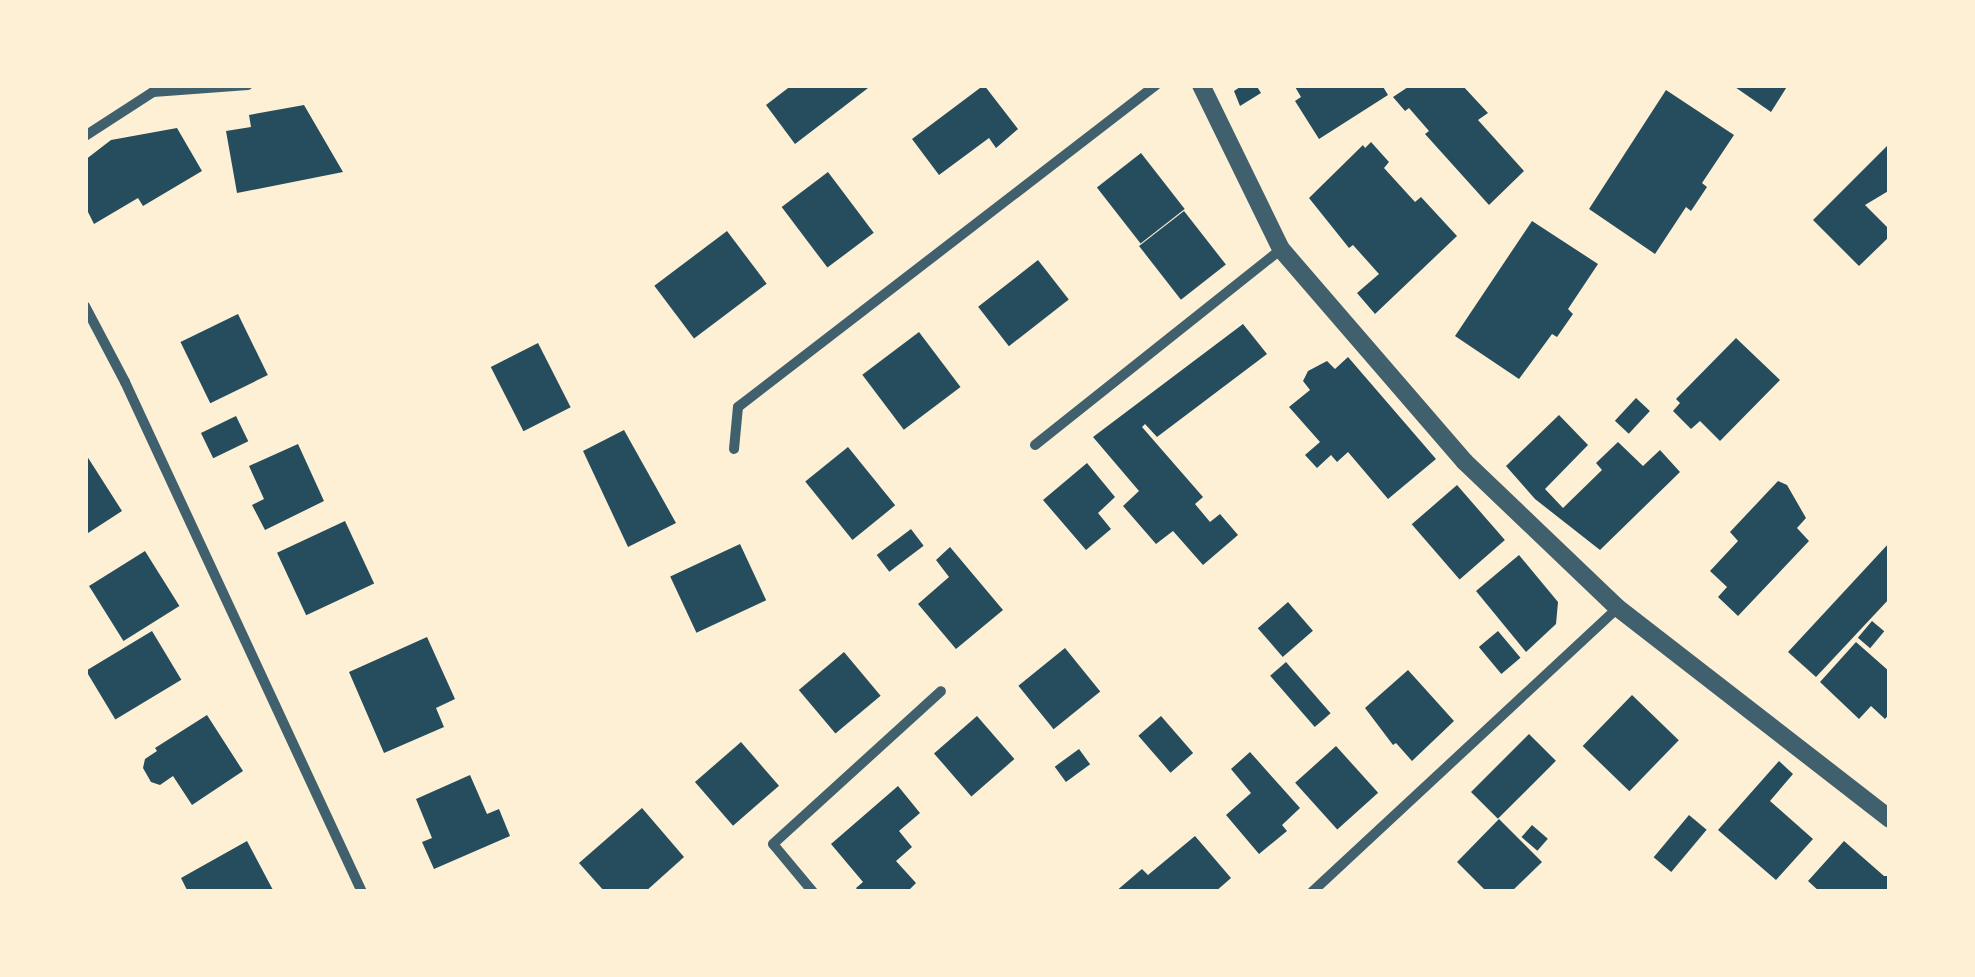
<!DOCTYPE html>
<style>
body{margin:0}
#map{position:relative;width:1975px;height:977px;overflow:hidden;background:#fdf0d5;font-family:Lato,sans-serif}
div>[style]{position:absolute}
.building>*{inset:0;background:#264d5e;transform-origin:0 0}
.minor>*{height:10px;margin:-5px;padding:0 5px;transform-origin:5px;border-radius:5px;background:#3f606c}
.tertiary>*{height:18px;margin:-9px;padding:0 9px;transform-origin:9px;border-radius:9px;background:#3f606c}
span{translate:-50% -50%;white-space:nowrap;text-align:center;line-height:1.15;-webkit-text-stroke:8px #fdf0d5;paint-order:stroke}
.frame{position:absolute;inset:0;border:88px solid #fdf0d5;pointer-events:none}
</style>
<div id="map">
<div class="building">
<i style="clip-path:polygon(792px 85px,872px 85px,795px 144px,766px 105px)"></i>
<i style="clip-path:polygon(984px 85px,1018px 129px,996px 148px,989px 138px,939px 175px,912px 139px)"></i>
<i style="clip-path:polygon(1243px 85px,1256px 85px,1261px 93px,1240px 106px,1234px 91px)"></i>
<i style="clip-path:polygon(1294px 85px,1382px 85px,1388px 95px,1319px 139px,1295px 101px,1301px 97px)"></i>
<i style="clip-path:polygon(1411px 85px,1462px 85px,1488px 113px,1478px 120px,1524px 171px,1489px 205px,1425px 134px,1429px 131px,1409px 108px,1405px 111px,1393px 97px)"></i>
<i style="clip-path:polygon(1732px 85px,1788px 85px,1771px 112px)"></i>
<i style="clip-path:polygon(1666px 90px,1734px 135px,1702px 183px,1707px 187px,1691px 211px,1686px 207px,1655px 254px,1589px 209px)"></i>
<i style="clip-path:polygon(304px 105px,343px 172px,237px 193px,226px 131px,251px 127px,249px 115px)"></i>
<i style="clip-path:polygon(177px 128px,202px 171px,143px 206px,138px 198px,94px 224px,85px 206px,85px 160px,111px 140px)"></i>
<i style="clip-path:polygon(1371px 142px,1389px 162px,1384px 168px,1415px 202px,1421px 197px,1457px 236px,1375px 314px,1357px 293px,1379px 274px,1353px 245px,1349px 248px,1309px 198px,1363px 145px,1365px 148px)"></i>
<i style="clip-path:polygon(1890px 143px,1890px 190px,1865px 205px,1890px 230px,1890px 236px,1859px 266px,1813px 220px)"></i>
<i style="left:1141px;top:153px;width:71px;height:56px;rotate:52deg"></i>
<i style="left:828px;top:172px;width:76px;height:58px;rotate:53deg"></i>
<i style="left:1184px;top:211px;width:68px;height:57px;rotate:52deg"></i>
<i style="clip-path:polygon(1532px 221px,1598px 264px,1568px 309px,1573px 314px,1557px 337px,1552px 334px,1519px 379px,1455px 336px)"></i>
<i style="left:727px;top:231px;width:66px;height:91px;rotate:53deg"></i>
<i style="left:1038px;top:260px;width:50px;height:76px;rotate:52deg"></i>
<i style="left:238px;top:314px;width:68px;height:64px;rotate:64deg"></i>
<i style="clip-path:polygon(1243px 324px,1267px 354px,1157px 437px,1145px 424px,1142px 427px,1203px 497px,1195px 504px,1210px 522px,1220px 514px,1238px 535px,1203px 565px,1173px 531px,1156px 544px,1123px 506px,1139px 491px,1093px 437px)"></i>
<i style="left:919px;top:332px;width:69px;height:71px;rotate:53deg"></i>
<i style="clip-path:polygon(1736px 338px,1780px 380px,1720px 441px,1700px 421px,1691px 429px,1673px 411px,1680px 403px,1676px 399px)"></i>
<i style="left:538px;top:343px;width:72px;height:53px;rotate:63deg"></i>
<i style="clip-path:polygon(1348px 357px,1436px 459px,1388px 499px,1348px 452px,1337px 462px,1331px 455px,1317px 468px,1305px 455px,1320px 442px,1289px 407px,1310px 390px,1303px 381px,1308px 371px,1327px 361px,1335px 369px)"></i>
<i style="left:1636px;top:398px;width:19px;height:31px;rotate:43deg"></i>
<i style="clip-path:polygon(1559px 415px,1588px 445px,1545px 489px,1563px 508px,1602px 470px,1596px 463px,1618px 442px,1643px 466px,1660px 450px,1680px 472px,1600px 550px,1535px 499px,1506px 466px)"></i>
<i style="left:236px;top:416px;width:28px;height:39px;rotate:64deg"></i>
<i style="clip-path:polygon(624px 430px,676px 523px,628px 547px,583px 451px)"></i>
<i style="clip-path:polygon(298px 444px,324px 501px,265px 530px,252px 505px,264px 499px,249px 466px)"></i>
<i style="left:848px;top:447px;width:75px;height:55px;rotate:51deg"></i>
<i style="clip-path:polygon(85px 453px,122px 511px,85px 535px)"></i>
<i style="clip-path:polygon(1087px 463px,1115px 497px,1098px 513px,1111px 529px,1086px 550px,1043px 500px)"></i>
<i style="clip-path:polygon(1778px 481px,1787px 485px,1806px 518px,1797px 528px,1809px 541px,1738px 616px,1718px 597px,1727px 587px,1710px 571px,1738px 541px,1730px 532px)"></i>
<i style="left:1457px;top:485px;width:73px;height:60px;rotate:49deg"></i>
<i style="left:345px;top:521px;width:69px;height:75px;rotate:65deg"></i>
<i style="left:911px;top:529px;width:21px;height:43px;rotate:53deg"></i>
<i style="clip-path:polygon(1890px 542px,1890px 598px,1816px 677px,1788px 652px)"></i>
<i style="left:740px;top:544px;width:62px;height:77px;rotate:65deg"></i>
<i style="clip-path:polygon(950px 547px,1003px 610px,956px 649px,918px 604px,949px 577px,936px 560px)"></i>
<i style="left:145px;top:551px;width:65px;height:66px;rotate:58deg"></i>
<i style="clip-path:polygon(1519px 555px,1558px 602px,1556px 624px,1526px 652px,1476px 591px)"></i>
<i style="left:1288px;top:602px;width:38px;height:40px;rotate:49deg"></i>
<i style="left:1872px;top:621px;width:16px;height:22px;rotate:40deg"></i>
<i style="left:152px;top:631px;width:57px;height:77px;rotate:59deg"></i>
<i style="left:1498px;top:631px;width:35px;height:25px;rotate:50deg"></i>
<i style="clip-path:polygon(427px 637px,455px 699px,436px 708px,444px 727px,384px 753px,349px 672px)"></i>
<i style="clip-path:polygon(1856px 642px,1890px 672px,1890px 713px,1885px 719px,1871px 706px,1859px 719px,1820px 682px)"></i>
<i style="left:1065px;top:648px;width:56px;height:60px;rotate:51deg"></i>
<i style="left:844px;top:652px;width:57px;height:59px;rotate:50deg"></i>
<i style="left:1286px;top:662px;width:68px;height:21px;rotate:49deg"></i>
<i style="clip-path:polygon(1408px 670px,1454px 721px,1412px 761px,1396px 743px,1393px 745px,1365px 708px)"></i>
<i style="left:1632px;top:695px;width:65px;height:71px;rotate:44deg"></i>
<i style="clip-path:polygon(207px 715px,243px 771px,192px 805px,173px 776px,160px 785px,151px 782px,143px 768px,145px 759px,157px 751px,155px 748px)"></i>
<i style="left:977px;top:716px;width:57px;height:57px;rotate:49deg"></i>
<i style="left:1161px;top:716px;width:49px;height:30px;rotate:49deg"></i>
<i style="left:1529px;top:734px;width:38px;height:82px;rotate:45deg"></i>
<i style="left:741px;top:742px;width:58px;height:61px;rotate:49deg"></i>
<i style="left:1336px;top:746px;width:63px;height:55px;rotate:48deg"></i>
<i style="left:1079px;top:749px;width:19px;height:30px;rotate:54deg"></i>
<i style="clip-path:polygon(1250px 752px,1300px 808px,1282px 825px,1287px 831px,1259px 854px,1226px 815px,1251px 793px,1231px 769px)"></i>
<i style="clip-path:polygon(1779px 761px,1793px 774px,1770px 801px,1813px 839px,1776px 880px,1718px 830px)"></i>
<i style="clip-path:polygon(470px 775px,487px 814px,499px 809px,510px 836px,434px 869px,422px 842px,432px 838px,416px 799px)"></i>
<i style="clip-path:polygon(898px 786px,920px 813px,899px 831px,912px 847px,896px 861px,916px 883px,907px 892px,859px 892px,856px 888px,863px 882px,831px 844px)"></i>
<i style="clip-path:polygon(642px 808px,684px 857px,645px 892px,605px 892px,579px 863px)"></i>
<i style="left:1689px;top:815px;width:23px;height:55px;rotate:40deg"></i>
<i style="clip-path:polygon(1499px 819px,1542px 862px,1511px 892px,1487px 892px,1457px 862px)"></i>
<i style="left:1532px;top:825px;width:21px;height:16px;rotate:41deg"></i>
<i style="clip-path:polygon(1195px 836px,1231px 878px,1215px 892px,1115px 892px,1142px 869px,1148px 875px)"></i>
<i style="clip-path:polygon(247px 841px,274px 892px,188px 892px,181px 878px)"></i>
<i style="clip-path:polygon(1844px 841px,1884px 876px,1890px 876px,1890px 892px,1820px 892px,1808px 881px)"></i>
</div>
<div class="minor">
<i style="left:85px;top:136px;width:81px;rotate:-32.9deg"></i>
<i style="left:153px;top:92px;width:95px;rotate:-4.2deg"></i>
<i style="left:85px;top:306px;width:86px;rotate:62.2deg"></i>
<i style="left:125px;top:382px;width:562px;rotate:65.08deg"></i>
<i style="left:1035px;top:445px;width:315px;rotate:-38.5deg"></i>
<i style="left:734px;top:449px;width:42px;rotate:-84.6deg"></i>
<i style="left:738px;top:407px;width:528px;rotate:-37.61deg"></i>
<i style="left:813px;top:892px;width:62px;rotate:-129.8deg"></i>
<i style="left:773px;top:844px;width:227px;rotate:-42.3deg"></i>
<i style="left:1312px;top:892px;width:417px;rotate:-42.9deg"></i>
</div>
<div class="tertiary">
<i style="left:1201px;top:85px;width:182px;rotate:64deg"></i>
<i style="left:1281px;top:249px;width:281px;rotate:49.2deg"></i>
<i style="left:1465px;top:462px;width:211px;rotate:43.7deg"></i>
<i style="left:1618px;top:608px;width:344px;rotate:37.8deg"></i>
</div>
<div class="frame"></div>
</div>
